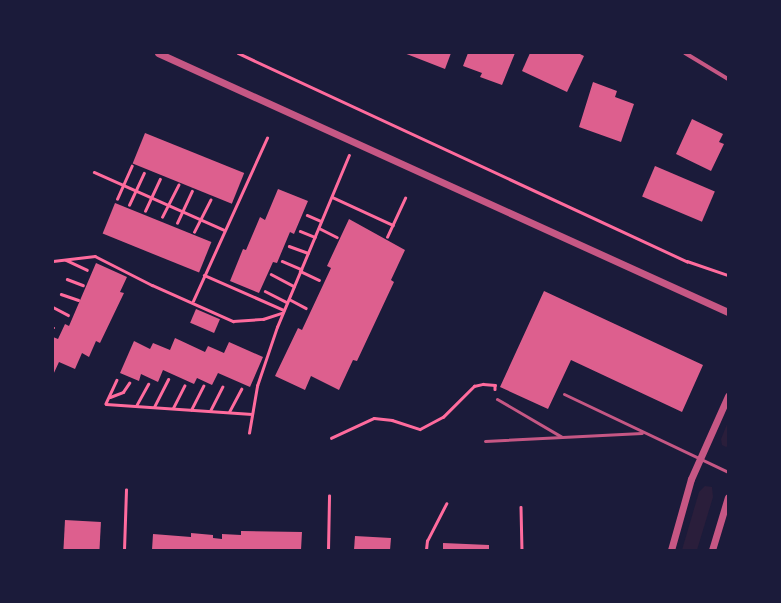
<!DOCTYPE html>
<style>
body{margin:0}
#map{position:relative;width:781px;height:603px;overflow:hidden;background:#1b1b3a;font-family:"Times New Roman",serif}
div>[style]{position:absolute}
.green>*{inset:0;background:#2a1e3b}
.building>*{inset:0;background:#dd5f8e;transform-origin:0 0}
.path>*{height:2.5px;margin:-1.25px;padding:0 1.25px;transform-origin:1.25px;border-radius:1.25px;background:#ff6b9d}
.service>*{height:3px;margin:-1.5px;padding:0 1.5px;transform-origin:1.5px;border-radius:1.5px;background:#c65784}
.minor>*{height:4px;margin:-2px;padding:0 2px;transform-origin:2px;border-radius:2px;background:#c65784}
.tertiary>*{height:7px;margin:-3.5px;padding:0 3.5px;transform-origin:3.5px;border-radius:3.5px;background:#c65784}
span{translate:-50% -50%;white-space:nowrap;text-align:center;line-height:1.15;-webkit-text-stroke:4px #1b1b3a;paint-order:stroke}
.frame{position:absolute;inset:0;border:54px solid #1b1b3a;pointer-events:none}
</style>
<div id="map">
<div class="green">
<i style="clip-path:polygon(728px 422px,728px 446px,726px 447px,722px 445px,721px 439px)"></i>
<i style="clip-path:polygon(705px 486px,712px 487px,713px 497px,697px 550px,682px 550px,699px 492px)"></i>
</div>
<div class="building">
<i style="clip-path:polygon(404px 53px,451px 53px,445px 69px)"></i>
<i style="clip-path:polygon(468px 53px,515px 53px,502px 85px,480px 77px,482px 73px,463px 66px)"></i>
<i style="clip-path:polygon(530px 53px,578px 53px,584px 56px,567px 92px,522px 71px)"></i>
<i style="clip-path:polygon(593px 82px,617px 91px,615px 97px,634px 104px,621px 142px,579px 127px)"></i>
<i style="clip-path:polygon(692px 119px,723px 134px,719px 142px,724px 144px,711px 171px,676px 154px)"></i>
<i style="left:145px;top:133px;width:107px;height:33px;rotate:22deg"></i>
<i style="left:655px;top:166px;width:65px;height:33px;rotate:23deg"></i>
<i style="clip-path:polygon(278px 189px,308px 201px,294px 234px,290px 232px,277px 263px,273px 262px,259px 293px,230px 281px,243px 249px,246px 250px,260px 217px,265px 220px)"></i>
<i style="left:115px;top:203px;width:104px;height:33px;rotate:22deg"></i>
<i style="clip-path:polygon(349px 219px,405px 250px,391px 280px,394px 282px,357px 361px,353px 360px,339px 390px,311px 376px,305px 390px,275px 376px,298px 328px,302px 330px,331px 268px,327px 266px)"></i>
<i style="clip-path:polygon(96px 263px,127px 277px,120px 292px,124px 293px,100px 343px,96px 341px,89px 357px,82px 353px,75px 369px,59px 362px,53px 375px,53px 337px,58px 339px,65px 324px,69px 326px)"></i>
<i style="clip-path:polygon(544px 291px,703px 365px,682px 412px,571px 360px,548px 409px,500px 387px)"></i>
<i style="left:196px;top:309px;width:26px;height:15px;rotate:23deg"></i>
<i style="clip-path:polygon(175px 338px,205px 352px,208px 346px,224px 353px,229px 342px,263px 357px,250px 387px,218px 373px,212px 385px,197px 378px,194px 384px,163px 370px,158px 382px,141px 374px,139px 381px,120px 373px,134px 341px,150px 349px,153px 343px,170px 350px)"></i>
<i style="left:65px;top:520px;width:36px;height:30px;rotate:3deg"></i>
<i style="clip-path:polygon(241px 531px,302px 532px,301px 550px,152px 550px,153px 534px,191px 537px,191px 533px,213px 535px,213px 538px,222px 539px,222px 534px,241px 535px)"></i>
<i style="clip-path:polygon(355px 536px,391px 538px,390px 550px,354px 550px)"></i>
<i style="clip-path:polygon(443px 543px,489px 545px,489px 550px,443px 550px)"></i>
</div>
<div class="path">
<i style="left:238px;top:53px;width:495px;rotate:24.9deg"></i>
<i style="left:687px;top:261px;width:43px;rotate:18.9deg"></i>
<i style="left:94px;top:172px;width:142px;rotate:24deg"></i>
<i style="left:332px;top:197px;width:67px;rotate:24.7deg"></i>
<i style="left:117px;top:199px;width:36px;rotate:-66deg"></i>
<i style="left:129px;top:205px;width:35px;rotate:-65deg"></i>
<i style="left:145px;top:211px;width:35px;rotate:-65deg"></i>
<i style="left:307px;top:215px;width:15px;rotate:23deg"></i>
<i style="left:162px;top:217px;width:36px;rotate:-63deg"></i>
<i style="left:177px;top:223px;width:35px;rotate:-65deg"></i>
<i style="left:319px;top:228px;width:20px;rotate:27deg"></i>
<i style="left:300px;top:231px;width:16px;rotate:22deg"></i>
<i style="left:194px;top:232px;width:36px;rotate:-63deg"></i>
<i style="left:387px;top:237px;width:43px;rotate:-65.2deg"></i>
<i style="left:289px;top:246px;width:20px;rotate:20deg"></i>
<i style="left:66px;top:260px;width:23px;rotate:25deg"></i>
<i style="left:53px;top:261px;width:42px;rotate:-6.8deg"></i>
<i style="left:95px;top:256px;width:64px;rotate:27deg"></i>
<i style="left:152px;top:285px;width:89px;rotate:24deg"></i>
<i style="left:233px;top:321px;width:30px;rotate:-4deg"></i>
<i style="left:263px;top:319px;width:20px;rotate:-18deg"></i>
<i style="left:282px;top:261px;width:21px;rotate:23deg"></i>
<i style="left:300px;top:271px;width:21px;rotate:25deg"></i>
<i style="left:271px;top:274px;width:26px;rotate:28deg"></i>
<i style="left:204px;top:275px;width:87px;rotate:23.6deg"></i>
<i style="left:67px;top:279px;width:17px;rotate:21deg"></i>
<i style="left:265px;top:291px;width:25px;rotate:27deg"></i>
<i style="left:61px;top:294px;width:18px;rotate:19deg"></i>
<i style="left:289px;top:299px;width:19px;rotate:28deg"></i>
<i style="left:193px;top:301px;width:179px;rotate:-65.6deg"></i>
<i style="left:53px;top:307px;width:17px;rotate:28deg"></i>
<i style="left:53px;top:328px;width:1px"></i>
<i style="left:117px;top:380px;width:26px;rotate:115deg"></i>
<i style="left:106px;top:404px;width:146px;rotate:3.9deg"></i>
<i style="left:110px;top:397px;width:14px;rotate:-21deg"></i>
<i style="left:123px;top:392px;width:11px;rotate:-56deg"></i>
<i style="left:136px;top:406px;width:25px;rotate:-61deg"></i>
<i style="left:154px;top:407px;width:31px;rotate:-63deg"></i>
<i style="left:173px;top:408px;width:25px;rotate:-63deg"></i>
<i style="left:191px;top:410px;width:27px;rotate:-63deg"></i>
<i style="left:210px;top:411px;width:27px;rotate:-63deg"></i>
<i style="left:229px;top:412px;width:26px;rotate:-62deg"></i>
<i style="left:249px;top:433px;width:48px;rotate:-80.3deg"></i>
<i style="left:257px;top:386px;width:62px;rotate:-71.3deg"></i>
<i style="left:277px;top:327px;width:186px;rotate:-67.3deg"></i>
<i style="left:331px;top:438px;width:47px;rotate:-24.9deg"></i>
<i style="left:374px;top:418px;width:18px;rotate:6deg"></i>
<i style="left:392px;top:420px;width:29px;rotate:18deg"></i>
<i style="left:420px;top:429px;width:26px;rotate:-28deg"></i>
<i style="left:443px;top:417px;width:44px;rotate:-45deg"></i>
<i style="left:474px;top:386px;width:9px;rotate:-13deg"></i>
<i style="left:483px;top:384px;width:12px;rotate:5deg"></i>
<i style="left:495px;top:385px;width:4px;rotate:90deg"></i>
<i style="left:521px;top:507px;width:43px;rotate:88.7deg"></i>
<i style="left:124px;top:550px;width:60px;rotate:-88.1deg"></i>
<i style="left:328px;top:550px;width:54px;rotate:-88.9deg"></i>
<i style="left:426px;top:550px;width:9px;rotate:-84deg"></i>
<i style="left:427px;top:541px;width:42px;rotate:-62.8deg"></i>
</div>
<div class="service">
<i style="left:564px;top:394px;width:182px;rotate:25.4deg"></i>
<i style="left:497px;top:399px;width:75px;rotate:30.3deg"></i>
<i style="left:485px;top:441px;width:157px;rotate:-2.9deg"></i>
</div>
<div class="minor">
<i style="left:685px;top:53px;width:50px;rotate:31.2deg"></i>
</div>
<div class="tertiary">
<i style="left:158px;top:53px;width:626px;rotate:24.44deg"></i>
<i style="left:671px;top:550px;width:74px;rotate:-74.3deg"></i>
<i style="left:691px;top:479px;width:91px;rotate:-66deg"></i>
<i style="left:712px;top:550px;width:55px;rotate:-73.2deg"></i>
</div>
<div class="frame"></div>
</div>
